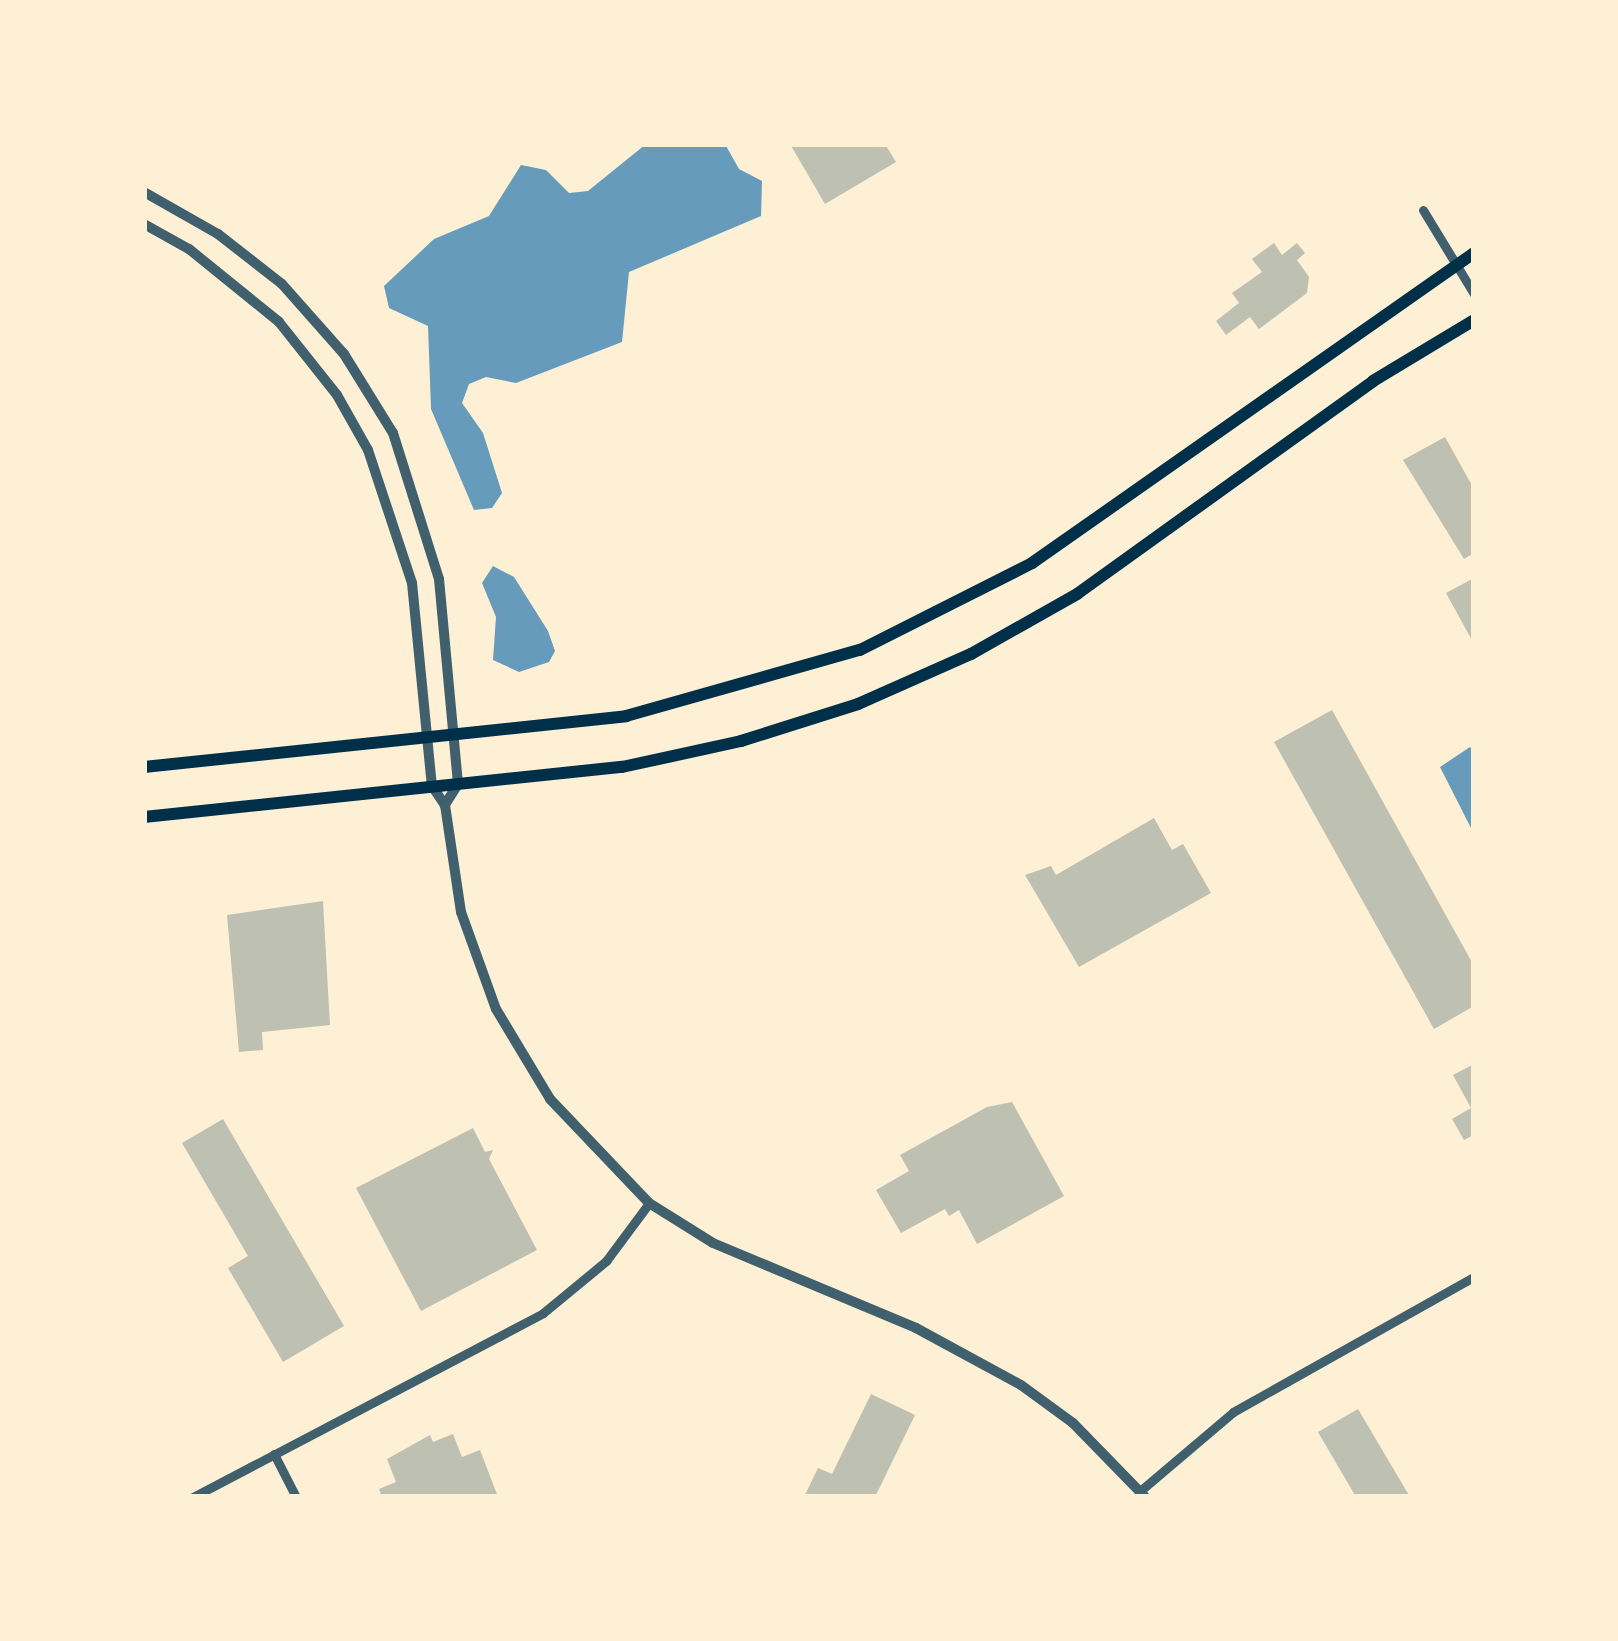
<!DOCTYPE html>
<style>
body{margin:0}
#map{position:relative;width:1618px;height:1641px;overflow:hidden;background:#fdf0d5;font-family:Rubik,sans-serif}
div>[style]{position:absolute}
.water>*{inset:0;background:#669bbc}
.building>*{inset:0;background:#bec0b2}
.minor>*{height:9px;margin:-4.5px;padding:0 4.5px;transform-origin:4.5px;border-radius:4.5px;background:#3f606c}
.tertiary>*{height:10px;margin:-5px;padding:0 5px;transform-origin:5px;border-radius:5px;background:#3f606c}
.secondary>*{height:12px;margin:-6px;padding:0 6px;transform-origin:6px;border-radius:6px;background:#003049}
span{translate:-50% -50%;white-space:nowrap;text-align:center;line-height:1.15;-webkit-text-stroke:10px #fdf0d5;paint-order:stroke}
.frame{position:absolute;inset:0;border:147px solid #fdf0d5;pointer-events:none}
</style>
<div id="map">
<div class="water">
<i style="clip-path:polygon(646px 144px,725px 144px,739px 169px,762px 181px,761px 216px,629px 272px,622px 342px,516px 383px,486px 377px,469px 384px,462px 403px,483px 433px,502px 493px,492px 508px,474px 510px,431px 409px,428px 326px,389px 308px,384px 286px,434px 239px,489px 216px,521px 165px,546px 170px,569px 193px,588px 191px)"></i>
<i style="clip-path:polygon(493px 566px,514px 577px,548px 631px,555px 651px,549px 662px,519px 672px,493px 660px,496px 617px,482px 583px)"></i>
<i style="clip-path:polygon(1470px 747px,1474px 751px,1474px 834px,1440px 767px)"></i>
</div>
<div class="building">
<i style="clip-path:polygon(790px 144px,885px 144px,896px 162px,825px 204px)"></i>
<i style="clip-path:polygon(1274px 243px,1282px 255px,1297px 243px,1305px 253px,1297px 260px,1309px 277px,1307px 293px,1259px 329px,1250px 317px,1226px 335px,1216px 321px,1239px 303px,1232px 293px,1262px 272px,1252px 259px)"></i>
<i style="clip-path:polygon(1445px 437px,1474px 489px,1474px 553px,1464px 559px,1403px 460px)"></i>
<i style="clip-path:polygon(1474px 578px,1474px 644px,1446px 593px)"></i>
<i style="clip-path:polygon(1332px 710px,1474px 966px,1474px 1006px,1434px 1029px,1274px 742px)"></i>
<i style="clip-path:polygon(1154px 818px,1172px 850px,1183px 844px,1211px 893px,1079px 967px,1025px 875px,1051px 866px,1056px 875px)"></i>
<i style="clip-path:polygon(323px 901px,330px 1025px,262px 1032px,263px 1050px,239px 1052px,227px 915px)"></i>
<i style="clip-path:polygon(1474px 1064px,1474px 1135px,1464px 1140px,1452px 1119px,1471px 1108px,1453px 1075px)"></i>
<i style="clip-path:polygon(1012px 1102px,1064px 1196px,977px 1244px,959px 1210px,949px 1216px,945px 1209px,901px 1233px,876px 1190px,909px 1171px,900px 1155px,987px 1107px)"></i>
<i style="clip-path:polygon(223px 1119px,344px 1326px,283px 1362px,228px 1268px,248px 1256px,182px 1143px)"></i>
<i style="clip-path:polygon(473px 1128px,485px 1152px,493px 1150px,489px 1159px,537px 1250px,421px 1311px,356px 1188px)"></i>
<i style="clip-path:polygon(871px 1394px,915px 1415px,875px 1497px,804px 1497px,818px 1468px,832px 1474px)"></i>
<i style="clip-path:polygon(1358px 1409px,1410px 1497px,1356px 1497px,1318px 1432px)"></i>
<i style="clip-path:polygon(453px 1434px,462px 1457px,480px 1450px,498px 1497px,382px 1497px,379px 1489px,396px 1482px,387px 1459px,430px 1435px,433px 1442px)"></i>
</div>
<div class="minor">
<i style="left:1423px;top:210px;width:98px;rotate:58.7deg"></i>
<i style="left:274px;top:1454px;width:48px;rotate:62.9deg"></i>
<i style="left:1140px;top:1491px;width:122px;rotate:-40.3deg"></i>
<i style="left:1233px;top:1412px;width:276px;rotate:-29.3deg"></i>
<i style="left:193px;top:1497px;width:395px;rotate:-27.7deg"></i>
<i style="left:543px;top:1313px;width:82px;rotate:-39.5deg"></i>
<i style="left:606px;top:1261px;width:72px;rotate:-53.4deg"></i>
</div>
<div class="tertiary">
<i style="left:144px;top:192px;width:85px;rotate:29.6deg"></i>
<i style="left:218px;top:234px;width:81px;rotate:38deg"></i>
<i style="left:282px;top:284px;width:94px;rotate:48.5deg"></i>
<i style="left:344px;top:354px;width:93px;rotate:58.2deg"></i>
<i style="left:393px;top:433px;width:153px;rotate:72.5deg"></i>
<i style="left:439px;top:579px;width:206px;rotate:84.7deg"></i>
<i style="left:458px;top:784px;width:25px;rotate:122deg"></i>
<i style="left:144px;top:224px;width:51px;rotate:29.1deg"></i>
<i style="left:189px;top:249px;width:116px;rotate:39deg"></i>
<i style="left:279px;top:322px;width:93px;rotate:51.5deg"></i>
<i style="left:337px;top:395px;width:63px;rotate:60.6deg"></i>
<i style="left:368px;top:450px;width:140px;rotate:71.7deg"></i>
<i style="left:412px;top:583px;width:204px;rotate:84.4deg"></i>
<i style="left:432px;top:786px;width:23px;rotate:56deg"></i>
<i style="left:445px;top:805px;width:108px;rotate:81.5deg"></i>
<i style="left:461px;top:912px;width:103px;rotate:70.2deg"></i>
<i style="left:496px;top:1009px;width:105px;rotate:59deg"></i>
<i style="left:550px;top:1099px;width:144px;rotate:46.4deg"></i>
<i style="left:649px;top:1203px;width:75px;rotate:32deg"></i>
<i style="left:713px;top:1243px;width:220px;rotate:22.7deg"></i>
<i style="left:916px;top:1328px;width:119px;rotate:28.5deg"></i>
<i style="left:1021px;top:1385px;width:64px;rotate:36.2deg"></i>
<i style="left:1073px;top:1423px;width:103px;rotate:45.8deg"></i>
</div>
<div class="secondary">
<i style="left:144px;top:767px;width:485px;rotate:-6deg"></i>
<i style="left:626px;top:716px;width:243px;rotate:-15.8deg"></i>
<i style="left:860px;top:650px;width:193px;rotate:-26.8deg"></i>
<i style="left:1032px;top:563px;width:540px;rotate:-35.04deg"></i>
<i style="left:144px;top:817px;width:481px;rotate:-6deg"></i>
<i style="left:622px;top:767px;width:122px;rotate:-12.3deg"></i>
<i style="left:741px;top:741px;width:123px;rotate:-17.5deg"></i>
<i style="left:858px;top:704px;width:124px;rotate:-23.9deg"></i>
<i style="left:971px;top:654px;width:122px;rotate:-29.5deg"></i>
<i style="left:1077px;top:594px;width:365px;rotate:-35.7deg"></i>
<i style="left:1373px;top:381px;width:118px;rotate:-31.1deg"></i>
</div>
<div class="frame"></div>
</div>
